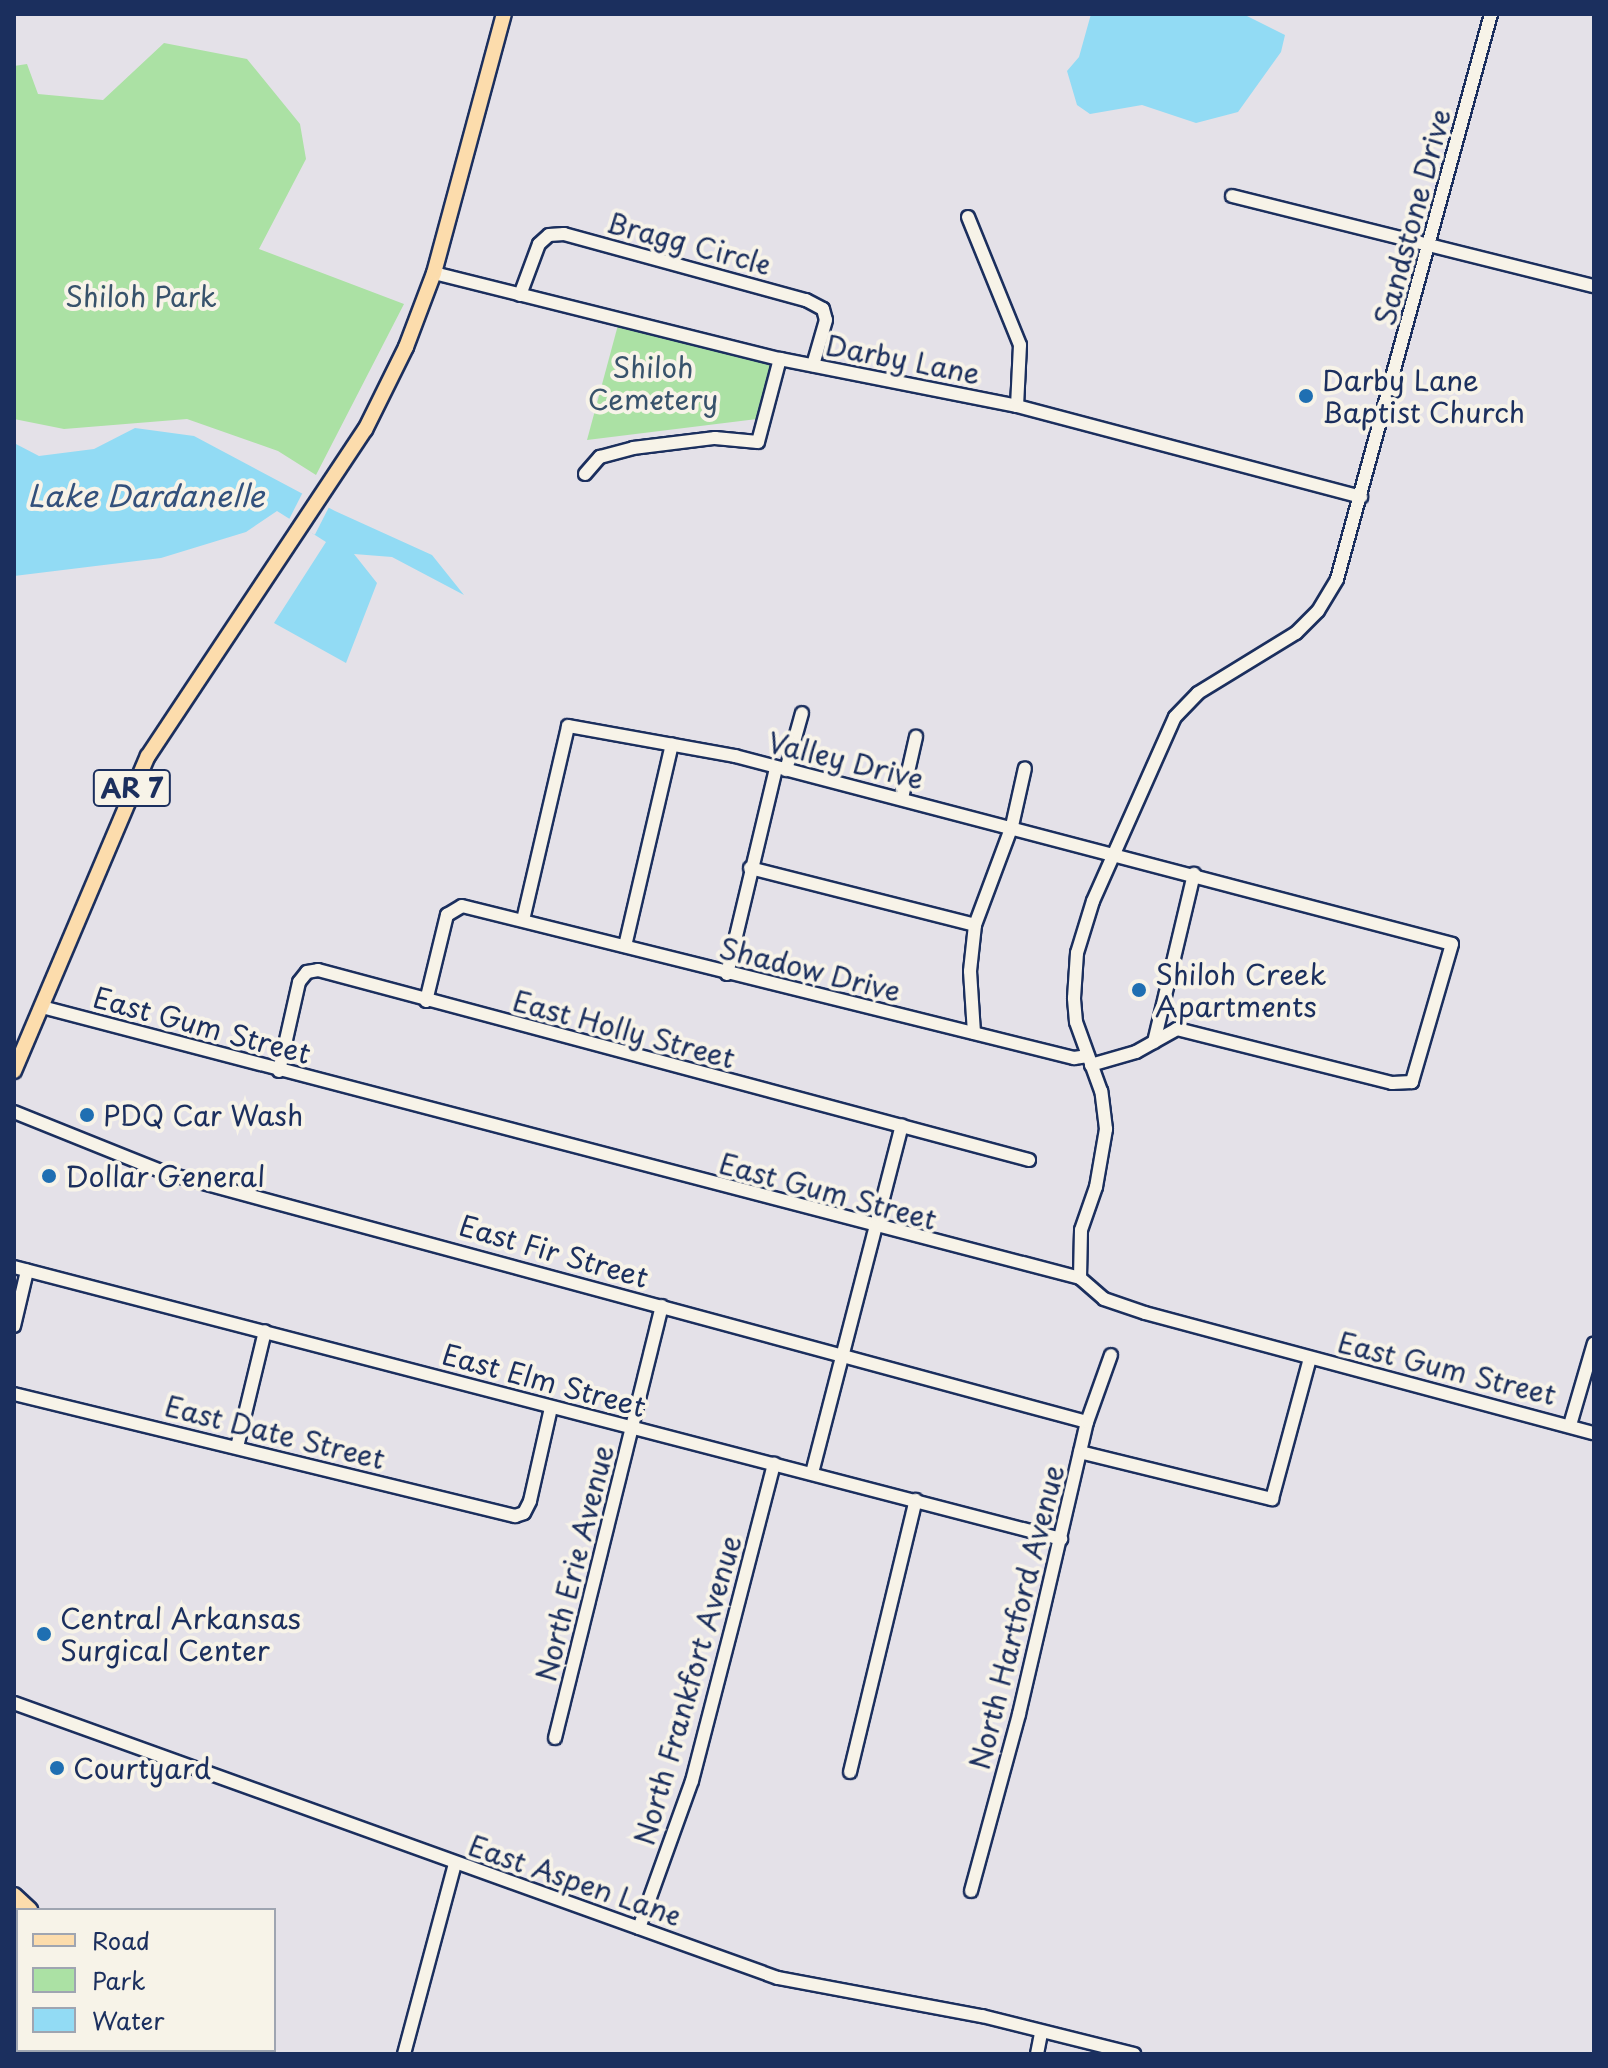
<!DOCTYPE html>
<style>
body{margin:0}
#map{position:relative;width:1608px;height:2068px;overflow:hidden;background:#e4e1e8;font-family:"Playpen Sans",sans-serif}
div>[style]{position:absolute}
.green>*{inset:0;background:#abe1a4}
.water>*{inset:0;background:#92dbf4}
.pier>*{inset:0;background:#e4e1e8;transform-origin:0 0}
.roads{filter:drop-shadow(2px 0 #1b2f5e) drop-shadow(-2px 0 #1b2f5e) drop-shadow(0 2px #1b2f5e) drop-shadow(0 -2px #1b2f5e)}
.minor>*{height:12px;margin:-6px;padding:0 6px;transform-origin:6px;border-radius:6px;background:#f7f3e8}
.major>*{height:14px;margin:-7px;padding:0 7px;transform-origin:7px;border-radius:7px;background:#fcdcac}
.highway>*{height:16px;margin:-8px;padding:0 8px;transform-origin:8px;border-radius:8px;background:#fcdcac}
.dots>*{width:22px;height:22px;translate:-50% -50%;box-sizing:border-box;border:4px solid #f7f3e8;border-radius:50%}
span{translate:-50% -50%;white-space:nowrap;text-align:center;line-height:1.15;-webkit-text-stroke:8px #f7f3e8;paint-order:stroke}
.shield-label span{padding:2px 6px;background:#f7f3e8;border:2px solid;border-radius:6px;-webkit-text-stroke-width:0}
.shield-label{font-size:26px;color:#1b2f5e;font-weight:700}
.street-label{font-size:28px;color:#1b2f5e}
.park-label{font-size:28px;color:#38536c}
.poi-label{font-size:28px;color:#1b2f5e}
.left{translate:0 -50%;text-align:left}
.water-label{font-size:30px;color:#33517c;font-style:italic}
.frame{position:absolute;inset:0;border:16px solid #1b2f5e;pointer-events:none}
.legend{position:absolute;left:16px;top:1908px;width:260px;height:144px;box-sizing:border-box;background:#f7f3e8;border:2px solid #9fa5b1;margin:0;padding:10px 14px;list-style:none;font-size:24px;color:#1b2f5e}
.legend li{display:flex;align-items:center;gap:16px;height:40px}
.legend b{width:40px;border:2px solid #9fa5b1}
</style>
<div id="map">
<div class="green">
<i style="clip-path:polygon(164px 43px,247px 59px,300px 124px,306px 159px,259px 249px,404px 304px,316px 475px,278px 451px,187px 419px,64px 429px,14px 419px,14px 66px,27px 64px,38px 94px,103px 100px)"></i>
<i style="clip-path:polygon(618px 325px,772px 364px,757px 419px,587px 440px)"></i>
</div>
<div class="water">
<i style="clip-path:polygon(1091px 14px,1243px 14px,1285px 35px,1281px 52px,1238px 112px,1196px 123px,1142px 105px,1090px 114px,1077px 105px,1067px 71px,1079px 57px)"></i>
<i style="clip-path:polygon(135px 428px,194px 436px,335px 511px,432px 555px,464px 595px,392px 557px,354px 554px,377px 583px,346px 663px,274px 623px,326px 542px,277px 511px,246px 532px,161px 558px,14px 576px,14px 443px,39px 456px,94px 449px)"></i>
</div>
<div class="pier">
<i style="left:304px;top:490px;width:30px;height:35px;rotate:27deg"></i>
</div>
<div class="roads">
<div class="minor">
<i style="left:1232px;top:196px;width:373px;rotate:14deg"></i>
<i style="left:968px;top:217px;width:138px;rotate:67.9deg"></i>
<i style="left:1020px;top:345px;width:61px;rotate:92.8deg"></i>
<i style="left:434px;top:273px;width:357px;rotate:14deg"></i>
<i style="left:780px;top:359px;width:242px;rotate:11.2deg"></i>
<i style="left:1017px;top:406px;width:356px;rotate:14.8deg"></i>
<i style="left:520px;top:295px;width:54px;rotate:-69.6deg"></i>
<i style="left:539px;top:244px;width:13px;rotate:-42deg"></i>
<i style="left:549px;top:235px;width:15px;rotate:-4deg"></i>
<i style="left:564px;top:234px;width:251px;rotate:15.3deg"></i>
<i style="left:806px;top:300px;width:19px;rotate:28deg"></i>
<i style="left:823px;top:309px;width:11px;rotate:75deg"></i>
<i style="left:826px;top:320px;width:47px;rotate:106.1deg"></i>
<i style="left:585px;top:474px;width:23px;rotate:-49deg"></i>
<i style="left:600px;top:457px;width:34px;rotate:-15deg"></i>
<i style="left:633px;top:448px;width:83px;rotate:-7deg"></i>
<i style="left:715px;top:438px;width:43px;rotate:5.3deg"></i>
<i style="left:758px;top:442px;width:86px;rotate:-75.2deg"></i>
<i style="left:786px;top:770px;width:59px;rotate:-74.3deg"></i>
<i style="left:902px;top:798px;width:63px;rotate:-77.1deg"></i>
<i style="left:750px;top:868px;width:232px;rotate:14.2deg"></i>
<i style="left:523px;top:920px;width:199px;rotate:-76.9deg"></i>
<i style="left:568px;top:726px;width:170px;rotate:10.2deg"></i>
<i style="left:735px;top:756px;width:741px;rotate:14.69deg"></i>
<i style="left:1452px;top:944px;width:144px;rotate:106.2deg"></i>
<i style="left:1412px;top:1082px;width:20px;rotate:177deg"></i>
<i style="left:1392px;top:1083px;width:222px;rotate:-165.9deg"></i>
<i style="left:1177px;top:1029px;width:47px;rotate:150.7deg"></i>
<i style="left:1136px;top:1052px;width:47px;rotate:163.9deg"></i>
<i style="left:625px;top:946px;width:207px;rotate:-76.9deg"></i>
<i style="left:727px;top:974px;width:212px;rotate:-76.6deg"></i>
<i style="left:426px;top:1001px;width:89px;rotate:-76.3deg"></i>
<i style="left:447px;top:915px;width:17px;rotate:-31deg"></i>
<i style="left:462px;top:906px;width:631px;rotate:13.95deg"></i>
<i style="left:1074px;top:1058px;width:14px;rotate:-8deg"></i>
<i style="left:42px;top:1007px;width:1073px;rotate:14.63deg"></i>
<i style="left:1080px;top:1278px;width:32px;rotate:41deg"></i>
<i style="left:1104px;top:1299px;width:43px;rotate:18.9deg"></i>
<i style="left:1145px;top:1313px;width:465px;rotate:15deg"></i>
<i style="left:974px;top:1033px;width:62px;rotate:-93.7deg"></i>
<i style="left:970px;top:971px;width:46px;rotate:-83.8deg"></i>
<i style="left:975px;top:925px;width:106px;rotate:-69.5deg"></i>
<i style="left:1012px;top:826px;width:59px;rotate:-77.4deg"></i>
<i style="left:1154px;top:1042px;width:173px;rotate:-76.6deg"></i>
<i style="left:279px;top:1071px;width:91px;rotate:-77.3deg"></i>
<i style="left:299px;top:982px;width:13px;rotate:-51deg"></i>
<i style="left:307px;top:972px;width:11px;rotate:-10deg"></i>
<i style="left:318px;top:970px;width:736px;rotate:14.96deg"></i>
<i style="left:14px;top:1112px;width:164px;rotate:21.9deg"></i>
<i style="left:166px;top:1173px;width:954px;rotate:15.13deg"></i>
<i style="left:14px;top:1267px;width:1082px;rotate:14.56deg"></i>
<i style="left:1080px;top:1278px;width:48px;rotate:-88.8deg"></i>
<i style="left:1081px;top:1230px;width:46px;rotate:-70.8deg"></i>
<i style="left:1096px;top:1187px;width:59px;rotate:-80.2deg"></i>
<i style="left:1106px;top:1129px;width:38px;rotate:-97deg"></i>
<i style="left:1101px;top:1091px;width:73px;rotate:-109.9deg"></i>
<i style="left:1076px;top:1022px;width:24px;rotate:-95deg"></i>
<i style="left:1074px;top:998px;width:45px;rotate:-86.2deg"></i>
<i style="left:1077px;top:953px;width:54px;rotate:-72.9deg"></i>
<i style="left:1093px;top:901px;width:201px;rotate:-66deg"></i>
<i style="left:1175px;top:717px;width:33px;rotate:-46deg"></i>
<i style="left:1198px;top:693px;width:115px;rotate:-31.5deg"></i>
<i style="left:1296px;top:633px;width:31px;rotate:-45deg"></i>
<i style="left:1318px;top:611px;width:37px;rotate:-59deg"></i>
<i style="left:1337px;top:579px;width:586px;rotate:-74.75deg"></i>
<i style="left:14px;top:1326px;width:57px;rotate:-76.7deg"></i>
<i style="left:14px;top:1394px;width:516px;rotate:13.69deg"></i>
<i style="left:515px;top:1516px;width:9px;rotate:-18deg"></i>
<i style="left:524px;top:1513px;width:13px;rotate:-63deg"></i>
<i style="left:530px;top:1501px;width:95px;rotate:-77.3deg"></i>
<i style="left:1570px;top:1425px;width:85px;rotate:-73.7deg"></i>
<i style="left:237px;top:1447px;width:119px;rotate:-76.4deg"></i>
<i style="left:1080px;top:1452px;width:198px;rotate:13.8deg"></i>
<i style="left:1272px;top:1499px;width:146px;rotate:-74.9deg"></i>
<i style="left:812px;top:1473px;width:359px;rotate:-75.5deg"></i>
<i style="left:14px;top:1703px;width:812px;rotate:19.8deg"></i>
<i style="left:778px;top:1978px;width:208px;rotate:10.6deg"></i>
<i style="left:982px;top:2016px;width:157px;rotate:14deg"></i>
<i style="left:555px;top:1738px;width:445px;rotate:-76.1deg"></i>
<i style="left:850px;top:1772px;width:280px;rotate:-76.4deg"></i>
<i style="left:971px;top:1891px;width:183px;rotate:-74.8deg"></i>
<i style="left:1019px;top:1714px;width:300px;rotate:-76.9deg"></i>
<i style="left:1087px;top:1422px;width:71px;rotate:-70.3deg"></i>
<i style="left:639px;top:1928px;width:156px;rotate:-70.2deg"></i>
<i style="left:692px;top:1781px;width:328px;rotate:-75.5deg"></i>
<i style="left:404px;top:2054px;width:198px;rotate:-75deg"></i>
<i style="left:1037px;top:2054px;width:20px;rotate:-79deg"></i>
</div>
<div class="major">
<i style="left:14px;top:1071px;width:342px;rotate:-67deg"></i>
<i style="left:148px;top:756px;width:392px;rotate:-56.4deg"></i>
<i style="left:365px;top:430px;width:93px;rotate:-63.7deg"></i>
<i style="left:406px;top:347px;width:79px;rotate:-69.3deg"></i>
<i style="left:434px;top:273px;width:268px;rotate:-74.9deg"></i>
</div>
<div class="highway">
<i style="left:14px;top:1896px;width:21px;rotate:43deg"></i>
<i style="left:14px;top:1959px;width:5px;rotate:37deg"></i>
<i style="left:14px;top:2007px;width:5px;rotate:37deg"></i>
<i style="left:70px;top:2050px;width:6px;rotate:39deg"></i>
<i style="left:131px;top:2050px;width:6px;rotate:39deg"></i>
</div>
</div>
<div class="dots">
<i style="left:1306px;top:396px;background:#1f6fb2"></i>
<i style="left:1139px;top:990px;background:#1f6fb2"></i>
<i style="left:87px;top:1115px;background:#1f6fb2"></i>
<i style="left:49px;top:1176px;background:#1f6fb2"></i>
<i style="left:44px;top:1634px;background:#1f6fb2"></i>
<i style="left:57px;top:1768px;background:#1f6fb2"></i>
</div>
<div class="shield-label">
<span style="left:132px;top:788px">AR 7</span>
</div>
<div class="street-label">
<span style="left:1412px;top:217px;rotate:-75deg">Sandstone Drive</span>
<span style="left:689px;top:243px;rotate:15deg">Bragg Circle</span>
<span style="left:903px;top:359px;rotate:11deg">Darby Lane</span>
<span style="left:846px;top:760px;rotate:14deg">Valley Drive</span>
<span style="left:810px;top:969px;rotate:14deg">Shadow Drive</span>
<span style="left:202px;top:1025px;rotate:15deg">East Gum Street</span>
<span style="left:624px;top:1029px;rotate:15deg">East Holly Street</span>
<span style="left:828px;top:1191px;rotate:15deg">East Gum Street</span>
<span style="left:554px;top:1251px;rotate:16deg">East Fir Street</span>
<span style="left:1447px;top:1368px;rotate:14deg">East Gum Street</span>
<span style="left:544px;top:1380px;rotate:15deg">East Elm Street</span>
<span style="left:275px;top:1432px;rotate:14deg">East Date Street</span>
<span style="left:574px;top:1563px;rotate:-76deg">North Erie Avenue</span>
<span style="left:1016px;top:1617px;rotate:-76deg">North Hartford Avenue</span>
<span style="left:687px;top:1690px;rotate:-74deg">North Frankfort Avenue</span>
<span style="left:575px;top:1880px;rotate:19deg">East Aspen Lane</span>
</div>
<div class="park-label">
<span style="left:141px;top:296px">Shiloh Park</span>
<span style="left:653px;top:383px">Shiloh<br>Cemetery</span>
</div>
<div class="poi-label">
<span class="left" style="left:1322px;top:396px">Darby Lane<br>Baptist Church</span>
<span class="left" style="left:1155px;top:990px">Shiloh Creek<br>Apartments</span>
<span class="left" style="left:103px;top:1115px">PDQ Car Wash</span>
<span class="left" style="left:65px;top:1176px">Dollar General</span>
<span class="left" style="left:60px;top:1634px">Central Arkansas<br>Surgical Center</span>
<span class="left" style="left:73px;top:1768px">Courtyard</span>
</div>
<div class="water-label">
<span style="left:146px;top:495px">Lake Dardanelle</span>
</div>
<div class="frame"></div>
<ul class="legend">
<li><b style="height:10px;background:#fcdcac"></b>Road</li>
<li><b style="height:22px;background:#abe1a4"></b>Park</li>
<li><b style="height:22px;background:#92dbf4"></b>Water</li>
</ul>
</div>
